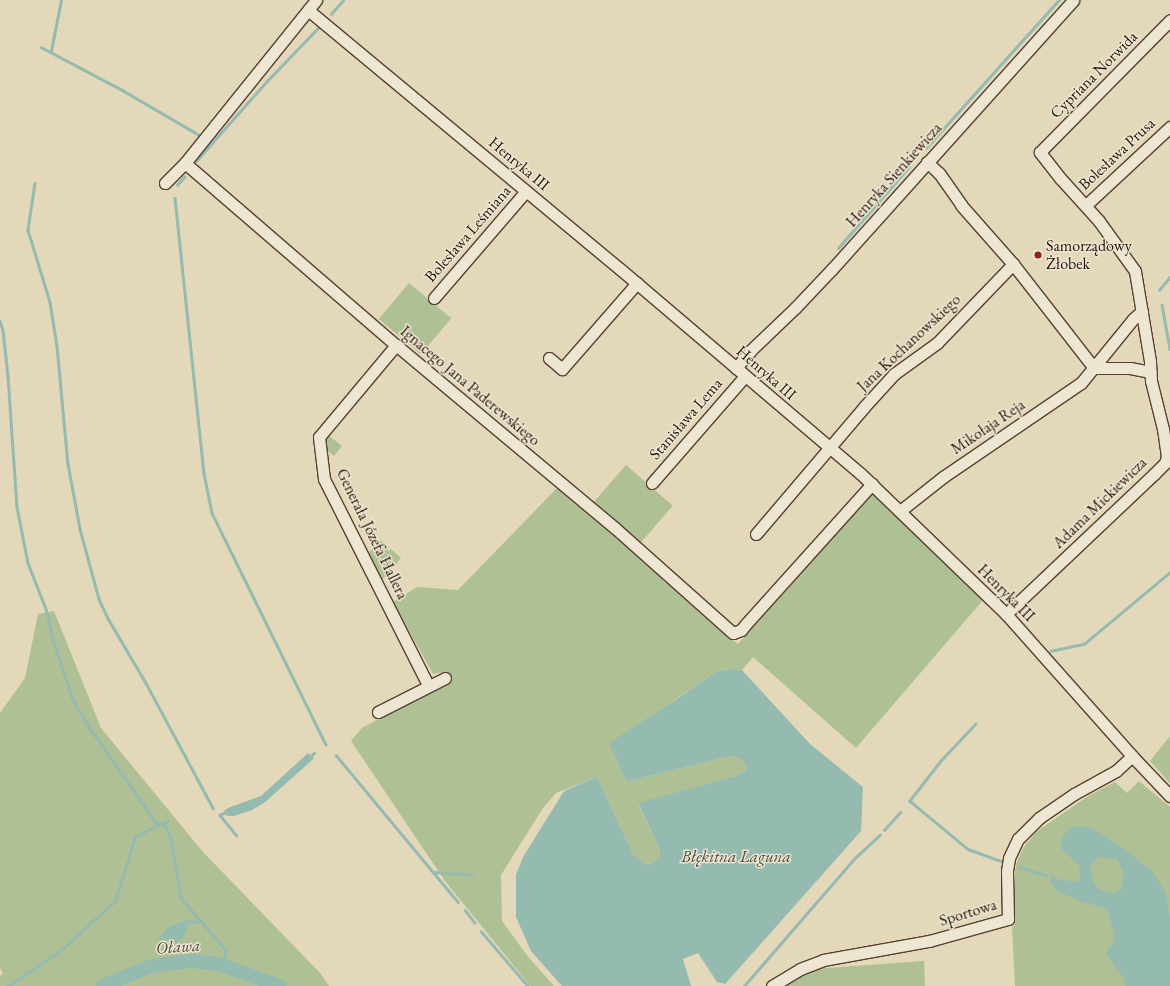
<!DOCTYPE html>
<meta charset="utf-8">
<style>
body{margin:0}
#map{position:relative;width:1170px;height:986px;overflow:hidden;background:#e3d8ba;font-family:"EB Garamond",serif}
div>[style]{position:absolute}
.green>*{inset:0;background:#afc094;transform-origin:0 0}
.water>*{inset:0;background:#95baaf}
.stream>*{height:2.5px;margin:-1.25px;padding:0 1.25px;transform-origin:1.25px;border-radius:1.25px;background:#95baaf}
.river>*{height:14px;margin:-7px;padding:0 7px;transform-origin:7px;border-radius:7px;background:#95baaf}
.roads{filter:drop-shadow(1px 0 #584031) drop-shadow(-1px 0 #584031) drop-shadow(0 1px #584031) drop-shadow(0 -1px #584031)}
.minor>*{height:11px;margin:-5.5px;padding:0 5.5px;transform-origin:5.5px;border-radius:5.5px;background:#ede6d2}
.dots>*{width:11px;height:11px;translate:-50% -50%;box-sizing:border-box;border:2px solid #ede6d2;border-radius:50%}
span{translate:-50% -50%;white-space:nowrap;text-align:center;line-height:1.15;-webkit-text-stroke:3px #ede6d2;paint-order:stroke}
.street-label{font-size:16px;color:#2a0e03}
.poi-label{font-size:16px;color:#2a0e03}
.left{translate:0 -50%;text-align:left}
.water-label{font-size:17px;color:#4f4a3f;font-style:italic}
</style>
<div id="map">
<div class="green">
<i style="left:409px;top:283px;width:55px;height:47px;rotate:40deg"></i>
<i style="clip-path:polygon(328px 435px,342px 446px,334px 456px,326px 450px,325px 439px)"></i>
<i style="left:626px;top:465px;width:62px;height:50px;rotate:41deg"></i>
<i style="clip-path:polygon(559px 486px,645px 556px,664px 582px,681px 592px,724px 633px,738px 644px,873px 493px,983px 600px,856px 748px,753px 657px,742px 670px,730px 669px,715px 672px,650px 717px,629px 781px,730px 756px,740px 758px,746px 764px,745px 771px,736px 776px,638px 804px,660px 850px,659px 859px,647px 865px,634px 856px,597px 777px,556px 793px,543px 808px,501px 875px,502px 921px,529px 958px,554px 986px,530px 986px,445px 881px,351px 741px,362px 728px,447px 681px,443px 672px,433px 674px,393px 602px,417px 587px,458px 590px)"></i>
<i style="clip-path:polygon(380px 540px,389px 547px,387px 549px,389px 551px,391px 549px,401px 558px,382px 580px,368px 553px)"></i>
<i style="clip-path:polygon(54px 611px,101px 728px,203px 852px,320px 973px,329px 986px,0 986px,0 976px,3px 974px,0 968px,0 713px,25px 678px,38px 614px)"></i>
<i style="clip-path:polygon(1170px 736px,1170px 783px,1150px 761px)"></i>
<i style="clip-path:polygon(1139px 781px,1170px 807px,1170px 986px,1015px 986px,1012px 927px,1015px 924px,1015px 871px,1017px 862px,1023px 848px,1036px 832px,1088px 796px,1115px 782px,1127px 793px)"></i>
<i style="clip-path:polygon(924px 961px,925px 986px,785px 986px,794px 977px,813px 969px)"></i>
</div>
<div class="water">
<i style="clip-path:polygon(730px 669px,742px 670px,810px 744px,863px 787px,861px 831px,725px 984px,717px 982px,698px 953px,683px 959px,691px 986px,562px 986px,531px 951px,516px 917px,516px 875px,523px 857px,564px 791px,597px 777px,634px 856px,647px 865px,659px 859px,660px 850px,638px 803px,736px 776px,745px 771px,746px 764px,740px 758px,730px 756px,629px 781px,625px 778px,609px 743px,677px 699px,715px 672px)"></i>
<i style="clip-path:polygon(308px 753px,314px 758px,310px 762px,264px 803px,252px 810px,234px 816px,227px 816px,226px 813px,224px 811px,228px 808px,261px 796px)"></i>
<i style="clip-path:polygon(evenodd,1077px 826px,1090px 828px,1119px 845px,1152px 871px,1166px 893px,1170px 918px,1170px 986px,1125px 986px,1125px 979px,1114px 966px,1106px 952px,1113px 943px,1114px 936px,1107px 909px,1077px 900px,1054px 889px,1050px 881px,1052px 875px,1058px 879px,1075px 882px,1080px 880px,1079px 865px,1063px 851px,1061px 845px,1062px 837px,1068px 830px,1077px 826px,1101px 857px,1116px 859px,1123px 870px,1122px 887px,1115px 894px,1098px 889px,1094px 884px,1090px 868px,1093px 861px,1101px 857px)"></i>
<i style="clip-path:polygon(188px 919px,190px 921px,183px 938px,178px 942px,172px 942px,158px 938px,169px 927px)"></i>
</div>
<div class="stream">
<i style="left:331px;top:14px;width:18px;rotate:-49deg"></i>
<i style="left:41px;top:47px;width:94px;rotate:27.9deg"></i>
<i style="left:124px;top:91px;width:89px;rotate:30.3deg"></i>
<i style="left:51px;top:51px;width:52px;rotate:-78.9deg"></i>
<i style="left:926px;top:148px;width:199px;rotate:-48.1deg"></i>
<i style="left:196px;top:161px;width:107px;rotate:-48.4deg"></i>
<i style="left:267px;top:81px;width:76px;rotate:-46.1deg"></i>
<i style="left:35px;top:183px;width:48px;rotate:98.5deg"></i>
<i style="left:28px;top:230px;width:75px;rotate:73deg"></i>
<i style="left:50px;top:302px;width:45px;rotate:81deg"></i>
<i style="left:57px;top:346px;width:119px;rotate:84.7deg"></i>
<i style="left:68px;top:464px;width:66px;rotate:79.5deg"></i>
<i style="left:80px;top:529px;width:73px;rotate:74.8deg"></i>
<i style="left:99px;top:599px;width:23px;rotate:65deg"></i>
<i style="left:109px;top:620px;width:73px;rotate:59.6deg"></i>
<i style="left:146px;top:683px;width:142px;rotate:61.8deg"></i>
<i style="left:177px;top:185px;width:11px;rotate:-49deg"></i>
<i style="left:175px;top:198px;width:277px;rotate:84deg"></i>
<i style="left:204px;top:473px;width:41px;rotate:78.7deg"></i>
<i style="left:212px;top:513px;width:258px;rotate:63.8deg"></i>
<i style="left:838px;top:248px;width:108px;rotate:-48.8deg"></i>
<i style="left:1159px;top:290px;width:17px;rotate:-50deg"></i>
<i style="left:1162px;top:305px;width:45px;rotate:79.7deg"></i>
<i style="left:0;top:321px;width:9px;rotate:72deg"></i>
<i style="left:3px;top:330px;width:46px;rotate:83.8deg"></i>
<i style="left:8px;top:376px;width:131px;rotate:86.1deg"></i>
<i style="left:17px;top:507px;width:57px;rotate:78.9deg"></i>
<i style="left:28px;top:563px;width:49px;rotate:68.6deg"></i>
<i style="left:46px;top:609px;width:28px;rotate:77deg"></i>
<i style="left:52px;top:636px;width:67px;rotate:71.8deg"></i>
<i style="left:73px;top:700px;width:33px;rotate:59deg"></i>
<i style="left:90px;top:728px;width:113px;rotate:55deg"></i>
<i style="left:155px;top:821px;width:5px;rotate:53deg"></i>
<i style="left:158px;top:825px;width:6px;rotate:-18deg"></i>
<i style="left:164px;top:823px;width:17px;rotate:65deg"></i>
<i style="left:171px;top:838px;width:61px;rotate:80.5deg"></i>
<i style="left:181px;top:898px;width:69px;rotate:49.1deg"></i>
<i style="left:226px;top:950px;width:15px;rotate:98deg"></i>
<i style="left:1050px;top:651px;width:35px;rotate:-12deg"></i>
<i style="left:1084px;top:644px;width:112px;rotate:-39.9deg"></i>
<i style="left:976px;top:724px;width:51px;rotate:133.4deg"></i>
<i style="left:941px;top:761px;width:51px;rotate:127.8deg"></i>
<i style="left:910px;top:801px;width:75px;rotate:39.6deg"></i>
<i style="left:968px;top:849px;width:35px;rotate:20deg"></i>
<i style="left:312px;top:755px;width:3px;rotate:-45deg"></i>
<i style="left:336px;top:755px;width:191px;rotate:50.3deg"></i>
<i style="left:226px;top:813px;width:6px;rotate:162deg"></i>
<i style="left:220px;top:815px;width:26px;rotate:51deg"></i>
<i style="left:164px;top:823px;width:4px;rotate:-27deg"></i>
<i style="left:884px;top:830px;width:24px;rotate:-48deg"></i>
<i style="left:1020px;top:867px;width:28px;rotate:18deg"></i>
<i style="left:433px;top:872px;width:39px;rotate:4deg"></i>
<i style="left:465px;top:910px;width:16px;rotate:52deg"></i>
<i style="left:189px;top:922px;width:10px;rotate:-6deg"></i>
<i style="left:481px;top:931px;width:72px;rotate:49.5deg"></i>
<i style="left:8px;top:986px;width:64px;rotate:-34.2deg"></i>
<i style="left:61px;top:950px;width:73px;rotate:-42.2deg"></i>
<i style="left:115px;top:901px;width:67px;rotate:-72.6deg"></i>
<i style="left:135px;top:837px;width:26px;rotate:-28deg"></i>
<i style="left:744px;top:986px;width:169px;rotate:-49.1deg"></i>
<i style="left:855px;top:858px;width:34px;rotate:-43deg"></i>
</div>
<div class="river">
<i style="left:103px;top:986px;width:52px;rotate:-22.6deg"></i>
<i style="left:151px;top:966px;width:40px;rotate:-7.1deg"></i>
<i style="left:191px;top:961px;width:28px;rotate:6deg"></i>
<i style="left:219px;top:964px;width:65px;rotate:19.8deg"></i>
</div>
<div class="roads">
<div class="minor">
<i style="left:308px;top:10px;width:405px;rotate:39.7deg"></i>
<i style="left:620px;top:269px;width:316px;rotate:40.4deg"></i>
<i style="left:861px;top:474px;width:202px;rotate:44deg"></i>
<i style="left:1006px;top:614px;width:190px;rotate:48.4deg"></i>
<i style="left:1132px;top:756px;width:55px;rotate:46.5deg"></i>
<i style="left:927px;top:162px;width:16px;rotate:43deg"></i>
<i style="left:939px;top:173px;width:39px;rotate:55deg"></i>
<i style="left:961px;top:205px;width:79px;rotate:48.6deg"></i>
<i style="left:1013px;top:264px;width:132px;rotate:52.1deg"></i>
<i style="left:1094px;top:368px;width:36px"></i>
<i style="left:1130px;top:368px;width:21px;rotate:11deg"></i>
<i style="left:185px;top:163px;width:279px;rotate:40.8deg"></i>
<i style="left:396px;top:345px;width:285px;rotate:39.9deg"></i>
<i style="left:615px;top:528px;width:158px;rotate:41.7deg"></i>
<i style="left:733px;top:633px;width:9px;rotate:-21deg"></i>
<i style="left:741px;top:630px;width:6px;rotate:-51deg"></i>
<i style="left:745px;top:625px;width:190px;rotate:-48deg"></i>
<i style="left:165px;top:183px;width:28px;rotate:-45deg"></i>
<i style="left:185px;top:163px;width:209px;rotate:-51.2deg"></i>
<i style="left:1086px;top:205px;width:115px;rotate:-42.9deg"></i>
<i style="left:434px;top:298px;width:141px;rotate:-49.3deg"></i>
<i style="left:396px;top:345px;width:120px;rotate:129.9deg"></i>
<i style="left:319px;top:437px;width:42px;rotate:83.2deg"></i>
<i style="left:324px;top:479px;width:231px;rotate:63.2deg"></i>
<i style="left:549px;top:358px;width:17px;rotate:40deg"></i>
<i style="left:562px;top:369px;width:114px;rotate:-48.9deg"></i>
<i style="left:736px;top:368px;width:23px;rotate:-50deg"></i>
<i style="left:751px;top:350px;width:61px;rotate:-43.7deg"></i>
<i style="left:795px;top:308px;width:54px;rotate:-46.5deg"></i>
<i style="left:832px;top:269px;width:361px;rotate:-48.1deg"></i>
<i style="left:652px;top:483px;width:142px;rotate:-49deg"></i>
<i style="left:900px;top:511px;width:55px;rotate:-38.3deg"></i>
<i style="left:943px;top:477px;width:167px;rotate:-34.3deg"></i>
<i style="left:1081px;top:383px;width:82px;rotate:-50.9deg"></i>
<i style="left:1133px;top:319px;width:12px;rotate:-42deg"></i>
<i style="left:756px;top:534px;width:167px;rotate:-49.6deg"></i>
<i style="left:864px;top:407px;width:45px;rotate:-47.7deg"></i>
<i style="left:894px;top:374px;width:53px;rotate:-35.8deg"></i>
<i style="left:937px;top:343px;width:110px;rotate:-46.1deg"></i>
<i style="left:1006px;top:614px;width:204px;rotate:-43.4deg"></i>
<i style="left:1154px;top:474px;width:16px;rotate:-45deg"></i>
<i style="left:1165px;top:463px;width:6px;rotate:-72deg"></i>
<i style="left:1167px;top:457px;width:28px;rotate:-98deg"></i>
<i style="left:1163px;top:429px;width:49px;rotate:-104deg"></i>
<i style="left:1151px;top:381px;width:20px;rotate:-93deg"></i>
<i style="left:1150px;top:361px;width:91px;rotate:-99.5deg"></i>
<i style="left:1135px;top:271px;width:62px;rotate:-125.8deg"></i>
<i style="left:1099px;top:221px;width:58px;rotate:-132.2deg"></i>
<i style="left:1060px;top:178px;width:33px;rotate:-128deg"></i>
<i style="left:1040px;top:152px;width:185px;rotate:-45.4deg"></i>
<i style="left:378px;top:712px;width:75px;rotate:-26.9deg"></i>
<i style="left:772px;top:986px;width:33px;rotate:-31deg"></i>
<i style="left:800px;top:969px;width:25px;rotate:-21deg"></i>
<i style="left:823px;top:960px;width:108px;rotate:-10.2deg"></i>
<i style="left:929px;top:941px;width:82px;rotate:-15.6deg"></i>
<i style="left:1008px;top:919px;width:48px;rotate:-91.2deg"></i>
<i style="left:1007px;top:871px;width:13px;rotate:-81deg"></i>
<i style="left:1009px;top:858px;width:21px;rotate:-65deg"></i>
<i style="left:1018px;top:839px;width:30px;rotate:-45deg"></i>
<i style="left:1039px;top:818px;width:42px;rotate:-34.4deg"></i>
<i style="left:1074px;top:794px;width:48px;rotate:-28.7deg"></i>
<i style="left:1116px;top:771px;width:22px;rotate:-43deg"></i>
</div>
</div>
<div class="dots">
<i style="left:1038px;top:255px;background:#8f2418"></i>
</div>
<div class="street-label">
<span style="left:1094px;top:75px;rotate:-45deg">Cypriana Norwida</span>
<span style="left:1117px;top:154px;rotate:-43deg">Bolesława Prusa</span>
<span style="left:519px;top:164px;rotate:40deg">Henryka III</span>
<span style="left:894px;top:175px;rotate:-48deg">Henryka Sienkiewicza</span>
<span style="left:468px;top:234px;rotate:-49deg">Bolesława Leśmiana</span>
<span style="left:909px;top:343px;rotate:-43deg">Jana Kochanowskiego</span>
<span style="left:766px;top:373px;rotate:41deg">Henryka III</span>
<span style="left:470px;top:386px;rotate:40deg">Ignacego Jana Paderewskiego</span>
<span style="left:686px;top:419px;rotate:-49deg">Stanisława Lema</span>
<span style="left:988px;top:427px;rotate:-34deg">Mikołaja Reja</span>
<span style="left:1100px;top:503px;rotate:-44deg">Adama Mickiewicza</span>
<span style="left:372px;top:534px;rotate:64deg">Generała Józefa Hallera</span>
<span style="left:1006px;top:593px;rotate:45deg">Henryka III</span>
<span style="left:968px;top:913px;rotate:-17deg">Sportowa</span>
</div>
<div class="poi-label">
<span class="left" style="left:1046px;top:255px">Samorządowy<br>Żłobek</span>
</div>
<div class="water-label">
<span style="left:736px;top:857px">Błękitna Laguna</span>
<span style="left:178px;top:947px;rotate:-4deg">Oława</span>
</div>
</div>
